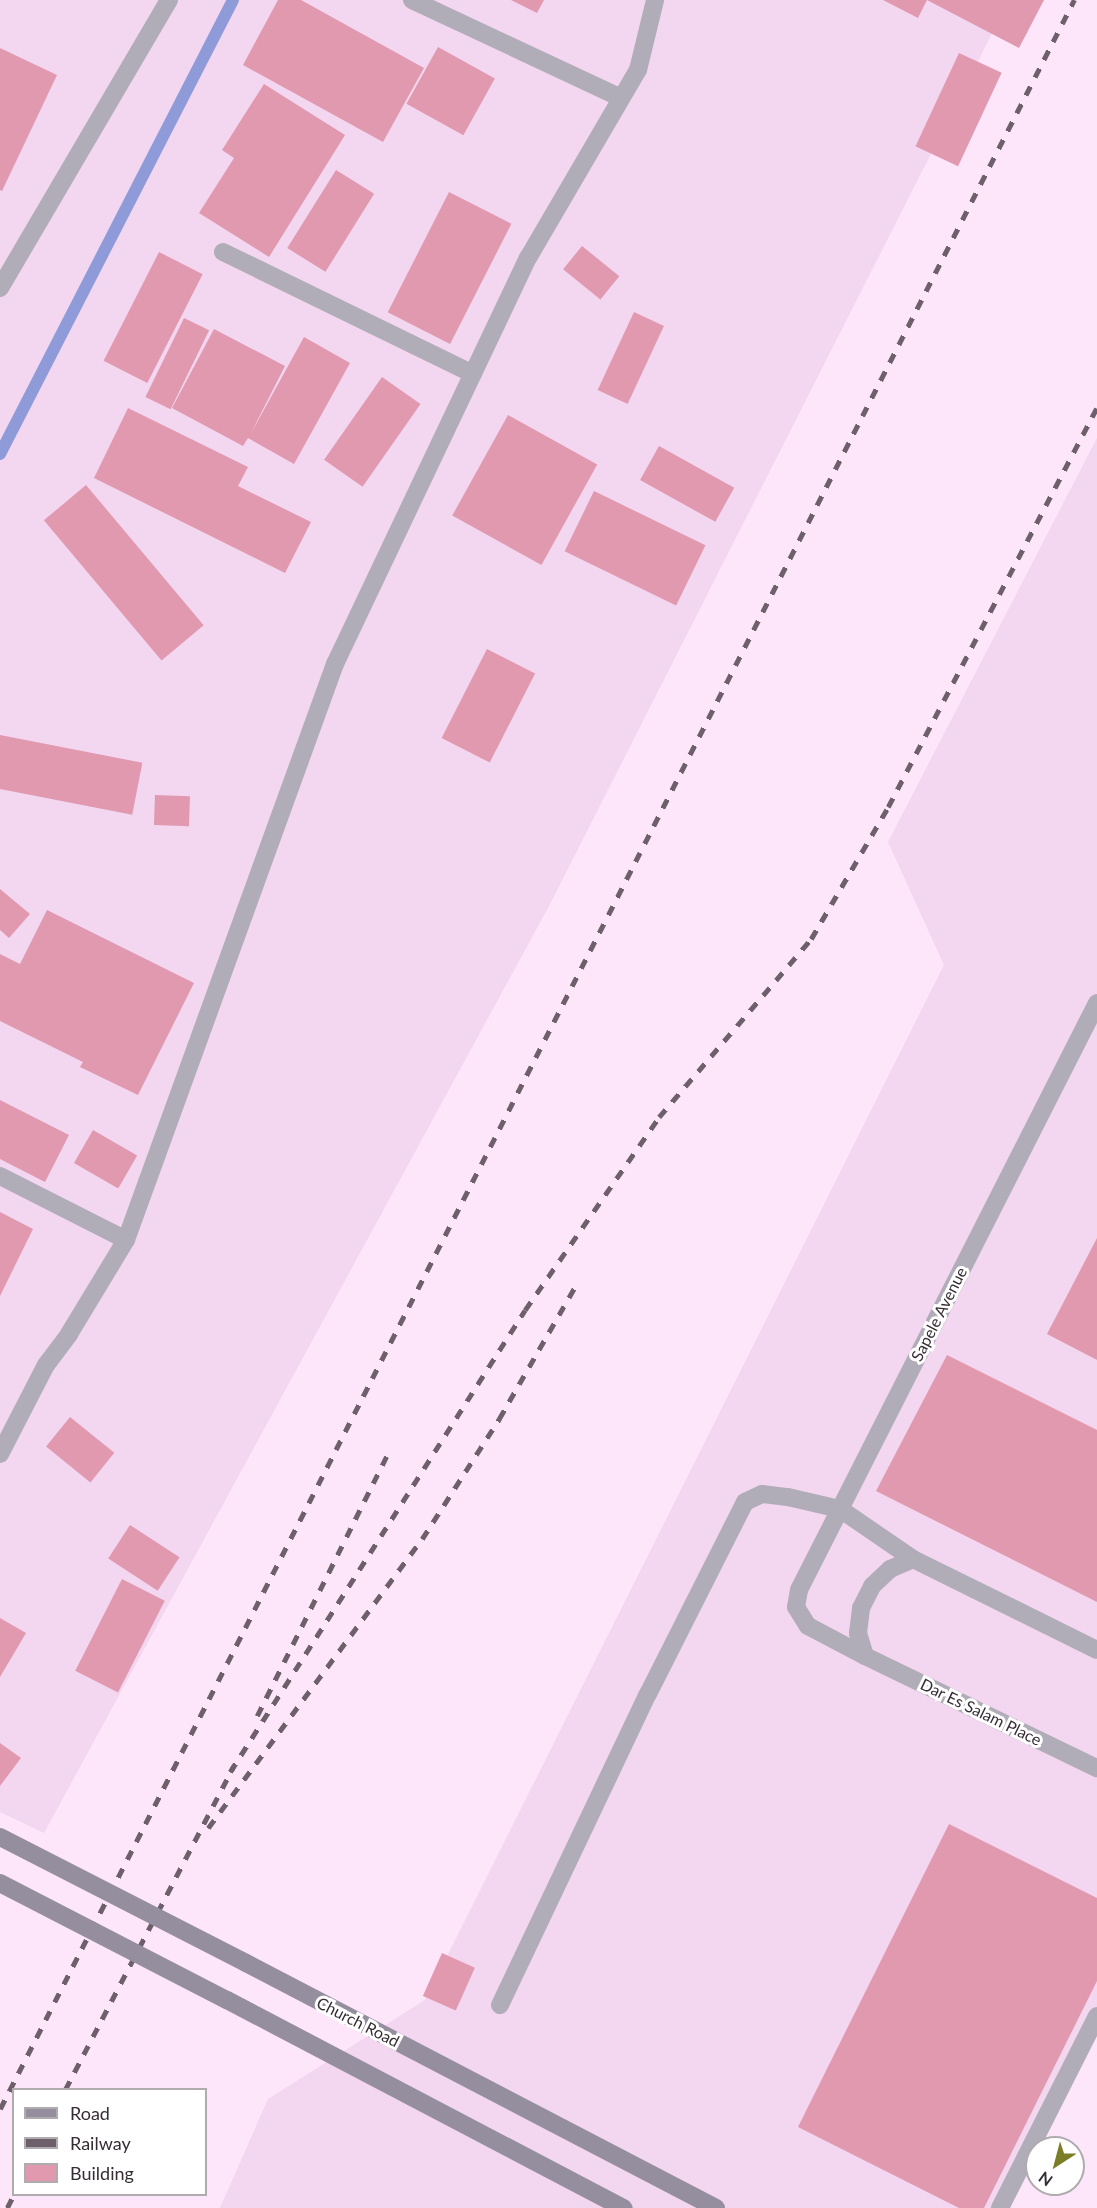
<!DOCTYPE html>
<style>
body{margin:0}
#map{position:relative;width:1097px;height:2208px;overflow:hidden;background:#fde5fa;font-family:Lato,sans-serif}
div>[style]{position:absolute}
.built>*{inset:0;background:#f3d6ef}
.stream>*{height:12px;margin:-6px;padding:0 6px;transform-origin:6px;border-radius:6px;background:#8e9bd8}
.building>*{inset:0;background:#e199b0;transform-origin:0 0}
.lane>*{height:18px;margin:-9px;padding:0 9px;transform-origin:9px;border-radius:9px;background:#b1adb8}
.street>*{height:18px;margin:-9px;padding:0 9px;transform-origin:9px;border-radius:9px;background:#b1adb8}
.secondary>*{height:18px;margin:-9px;padding:0 9px;transform-origin:9px;border-radius:9px;background:#948e9e}
.rail>*{height:4.5px;margin-top:-2.25px;transform-origin:0;background:repeating-linear-gradient(90deg,#6d606b 0 10px,transparent 0 20px)}
.secondary-bridge>*{height:18px;margin:-9px;padding:0 9px;transform-origin:9px;border-radius:9px;background:#948e9e}
span{translate:-50% -50%;white-space:nowrap;text-align:center;line-height:1.15;-webkit-text-stroke:6px #fff;paint-order:stroke}
.street-label{font-size:16px;color:#362d34}
.legend{position:absolute;left:12px;top:2088px;width:195px;height:108px;box-sizing:border-box;background:#fff;border:2px solid #afabae;margin:0;padding:8px 10px;list-style:none;font-size:18px;color:#362d34}
.legend li{display:flex;align-items:center;gap:12px;height:30px}
.legend b{width:30px;border:2px solid #afabae}
.north{position:absolute;left:1025px;top:2136px;width:60px;height:60px;box-sizing:border-box;background:#fff;border:2px solid #afabae;border-radius:50%;rotate:216deg;font-size:16px;font-weight:700;line-height:24px;text-align:center;color:#362d34}
.north::after{content:'';display:block;margin:auto;width:21px;height:27px;background:#7b7e27;clip-path:polygon(50% 0,100% 100%,50% 72%,0 100%)}
</style>
<div id="map">
<div class="built">
<i style="clip-path:polygon(0 0,1009px 0,549px 906px,44px 1833px,0 1812px)"></i>
<i style="clip-path:polygon(1097px 438px,1097px 2030px,1008px 2208px,220px 2208px,268px 2099px,425px 2000px,944px 965px,888px 842px)"></i>
</div>
<div class="stream">
<i style="left:0;top:454px;width:510px;rotate:-62.83deg"></i>
</div>
<div class="building">
<i style="clip-path:polygon(278px 0,301px 0,424px 68px,383px 142px,243px 65px)"></i>
<i style="clip-path:polygon(511px 0,544px 0,537px 13px)"></i>
<i style="clip-path:polygon(883px 0,1044px 0,1019px 48px,927px 0,918px 18px)"></i>
<i style="left:438px;top:47px;width:65px;height:65px;rotate:29deg"></i>
<i style="clip-path:polygon(0 48px,57px 75px,2px 191px,0 190px)"></i>
<i style="left:959px;top:53px;width:47px;height:103px;rotate:25deg"></i>
<i style="clip-path:polygon(264px 84px,345px 135px,269px 257px,199px 213px,234px 158px,222px 150px)"></i>
<i style="left:336px;top:170px;width:45px;height:92px;rotate:32deg"></i>
<i style="left:449px;top:192px;width:70px;height:135px;rotate:27deg"></i>
<i style="left:582px;top:246px;width:48px;height:30px;rotate:39deg"></i>
<i style="left:159px;top:252px;width:49px;height:122px;rotate:27deg"></i>
<i style="left:634px;top:312px;width:33px;height:86px;rotate:25deg"></i>
<i style="left:184px;top:318px;width:28px;height:88px;rotate:26deg"></i>
<i style="clip-path:polygon(214px 329px,285px 366px,250px 435px,304px 337px,350px 363px,294px 464px,248px 438px,243px 446px,172px 408px)"></i>
<i style="left:382px;top:377px;width:47px;height:101px;rotate:35deg"></i>
<i style="clip-path:polygon(128px 408px,248px 467px,238px 486px,311px 522px,285px 573px,94px 478px)"></i>
<i style="left:508px;top:415px;width:102px;height:115px;rotate:29deg"></i>
<i style="left:659px;top:446px;width:86px;height:39px;rotate:29deg"></i>
<i style="left:86px;top:485px;width:183px;height:55px;rotate:50deg"></i>
<i style="left:594px;top:491px;width:124px;height:67px;rotate:26deg"></i>
<i style="left:487px;top:649px;width:54px;height:100px;rotate:27deg"></i>
<i style="left:0;top:735px;width:145px;height:53px;rotate:11deg"></i>
<i style="left:155px;top:795px;width:35px;height:30px;rotate:2deg"></i>
<i style="clip-path:polygon(0 889px,30px 914px,9px 938px,0 930px)"></i>
<i style="clip-path:polygon(47px 910px,194px 983px,138px 1095px,80px 1067px,83px 1062px,0 1021px,0 954px,20px 964px)"></i>
<i style="clip-path:polygon(0 1100px,69px 1135px,45px 1182px,0 1159px)"></i>
<i style="left:93px;top:1130px;width:51px;height:38px;rotate:30deg"></i>
<i style="clip-path:polygon(0 1212px,33px 1229px,0 1296px)"></i>
<i style="clip-path:polygon(1097px 1238px,1097px 1360px,1047px 1334px)"></i>
<i style="clip-path:polygon(947px 1355px,1097px 1430px,1097px 1602px,876px 1491px)"></i>
<i style="left:70px;top:1417px;width:57px;height:38px;rotate:39deg"></i>
<i style="left:130px;top:1525px;width:59px;height:40px;rotate:33deg"></i>
<i style="left:122px;top:1579px;width:48px;height:103px;rotate:27deg"></i>
<i style="clip-path:polygon(0 1618px,26px 1633px,0 1677px)"></i>
<i style="clip-path:polygon(0 1743px,21px 1758px,0 1786px)"></i>
<i style="clip-path:polygon(949px 1824px,1097px 1898px,1097px 1981px,984px 2208px,959px 2208px,798px 2127px)"></i>
<i style="left:442px;top:1953px;width:36px;height:47px;rotate:24deg"></i>
</div>
<div class="lane">
<i style="left:412px;top:0;width:231px;rotate:25.1deg"></i>
<i style="left:223px;top:252px;width:278px;rotate:26deg"></i>
<i style="left:0;top:288px;width:334px;rotate:-59.6deg"></i>
<i style="left:0;top:1176px;width:141px;rotate:26.9deg"></i>
<i style="left:0;top:1454px;width:100px;rotate:-62.7deg"></i>
<i style="left:46px;top:1365px;width:39px;rotate:-53deg"></i>
<i style="left:69px;top:1334px;width:110px;rotate:-58.8deg"></i>
<i style="left:126px;top:1240px;width:613px;rotate:-70.06deg"></i>
<i style="left:335px;top:664px;width:450px;rotate:-64.6deg"></i>
<i style="left:528px;top:258px;width:218px;rotate:-59.7deg"></i>
<i style="left:638px;top:70px;width:72px;rotate:-76.3deg"></i>
<i style="left:500px;top:2005px;width:344px;rotate:-64.6deg"></i>
<i style="left:648px;top:1694px;width:215px;rotate:-63.2deg"></i>
<i style="left:745px;top:1502px;width:19px;rotate:-25deg"></i>
<i style="left:762px;top:1494px;width:26px;rotate:7deg"></i>
<i style="left:788px;top:1497px;width:53px;rotate:13deg"></i>
<i style="left:1000px;top:2208px;width:215px;rotate:-63.2deg"></i>
</div>
<div class="street">
<i style="left:1097px;top:1003px;width:658px;rotate:116.92deg"></i>
<i style="left:799px;top:1590px;width:17px;rotate:100deg"></i>
<i style="left:796px;top:1607px;width:22px;rotate:58deg"></i>
<i style="left:808px;top:1626px;width:64px;rotate:27.8deg"></i>
<i style="left:865px;top:1656px;width:258px;rotate:25.8deg"></i>
<i style="left:840px;top:1509px;width:88px;rotate:34.4deg"></i>
<i style="left:913px;top:1559px;width:205px;rotate:26.3deg"></i>
<i style="left:865px;top:1656px;width:24px;rotate:-107deg"></i>
<i style="left:858px;top:1633px;width:25px;rotate:-83deg"></i>
<i style="left:861px;top:1608px;width:25px;rotate:-63deg"></i>
<i style="left:872px;top:1586px;width:25px;rotate:-43deg"></i>
<i style="left:890px;top:1569px;width:25px;rotate:-23deg"></i>
</div>
<div class="secondary">
<i style="left:246px;top:1963px;width:530px;rotate:27.53deg"></i>
<i style="left:227px;top:2000px;width:448px;rotate:27.7deg"></i>
</div>
<div class="rail">
<i style="left:257px;top:1716px;width:294px;rotate:-63.5deg"></i>
<i style="left:230px;top:1772px;width:548px;rotate:-57.44deg"></i>
<i style="left:525px;top:1310px;width:235px;rotate:-55.2deg"></i>
<i style="left:659px;top:1117px;width:234px;rotate:-49.5deg"></i>
<i style="left:811px;top:939px;width:153px;rotate:-59.7deg"></i>
<i style="left:888px;top:807px;width:450px;rotate:-62.4deg"></i>
<i style="left:208px;top:1828px;width:360px;rotate:-53.5deg"></i>
<i style="left:422px;top:1539px;width:143px;rotate:-57.3deg"></i>
<i style="left:499px;top:1419px;width:152px;rotate:-60.1deg"></i>
<i style="left:65px;top:2090px;width:366px;rotate:-62.5deg"></i>
<i style="left:0;top:2109px;width:2367px;rotate:-63.01deg"></i>
<i style="left:7px;top:2208px;width:16px;rotate:-63deg"></i>
</div>
<div class="secondary-bridge">
<i style="left:0;top:1837px;width:276px;rotate:27.1deg"></i>
<i style="left:0;top:1883px;width:255px;rotate:27.3deg"></i>
</div>
<div class="street-label">
<span style="left:939px;top:1314px;rotate:-63deg">Sapele Avenue</span>
<span style="left:981px;top:1712px;rotate:26deg">Dar Es Salam Place</span>
<span style="left:358px;top:2022px;rotate:27deg">Church Road</span>
</div>
<ul class="legend">
<li><b style="height:8px;background:#948e9e"></b>Road</li>
<li><b style="height:8px;background:#6d606b"></b>Railway</li>
<li><b style="height:16px;background:#e199b0"></b>Building</li>
</ul>
<div class="north">N</div>
</div>
